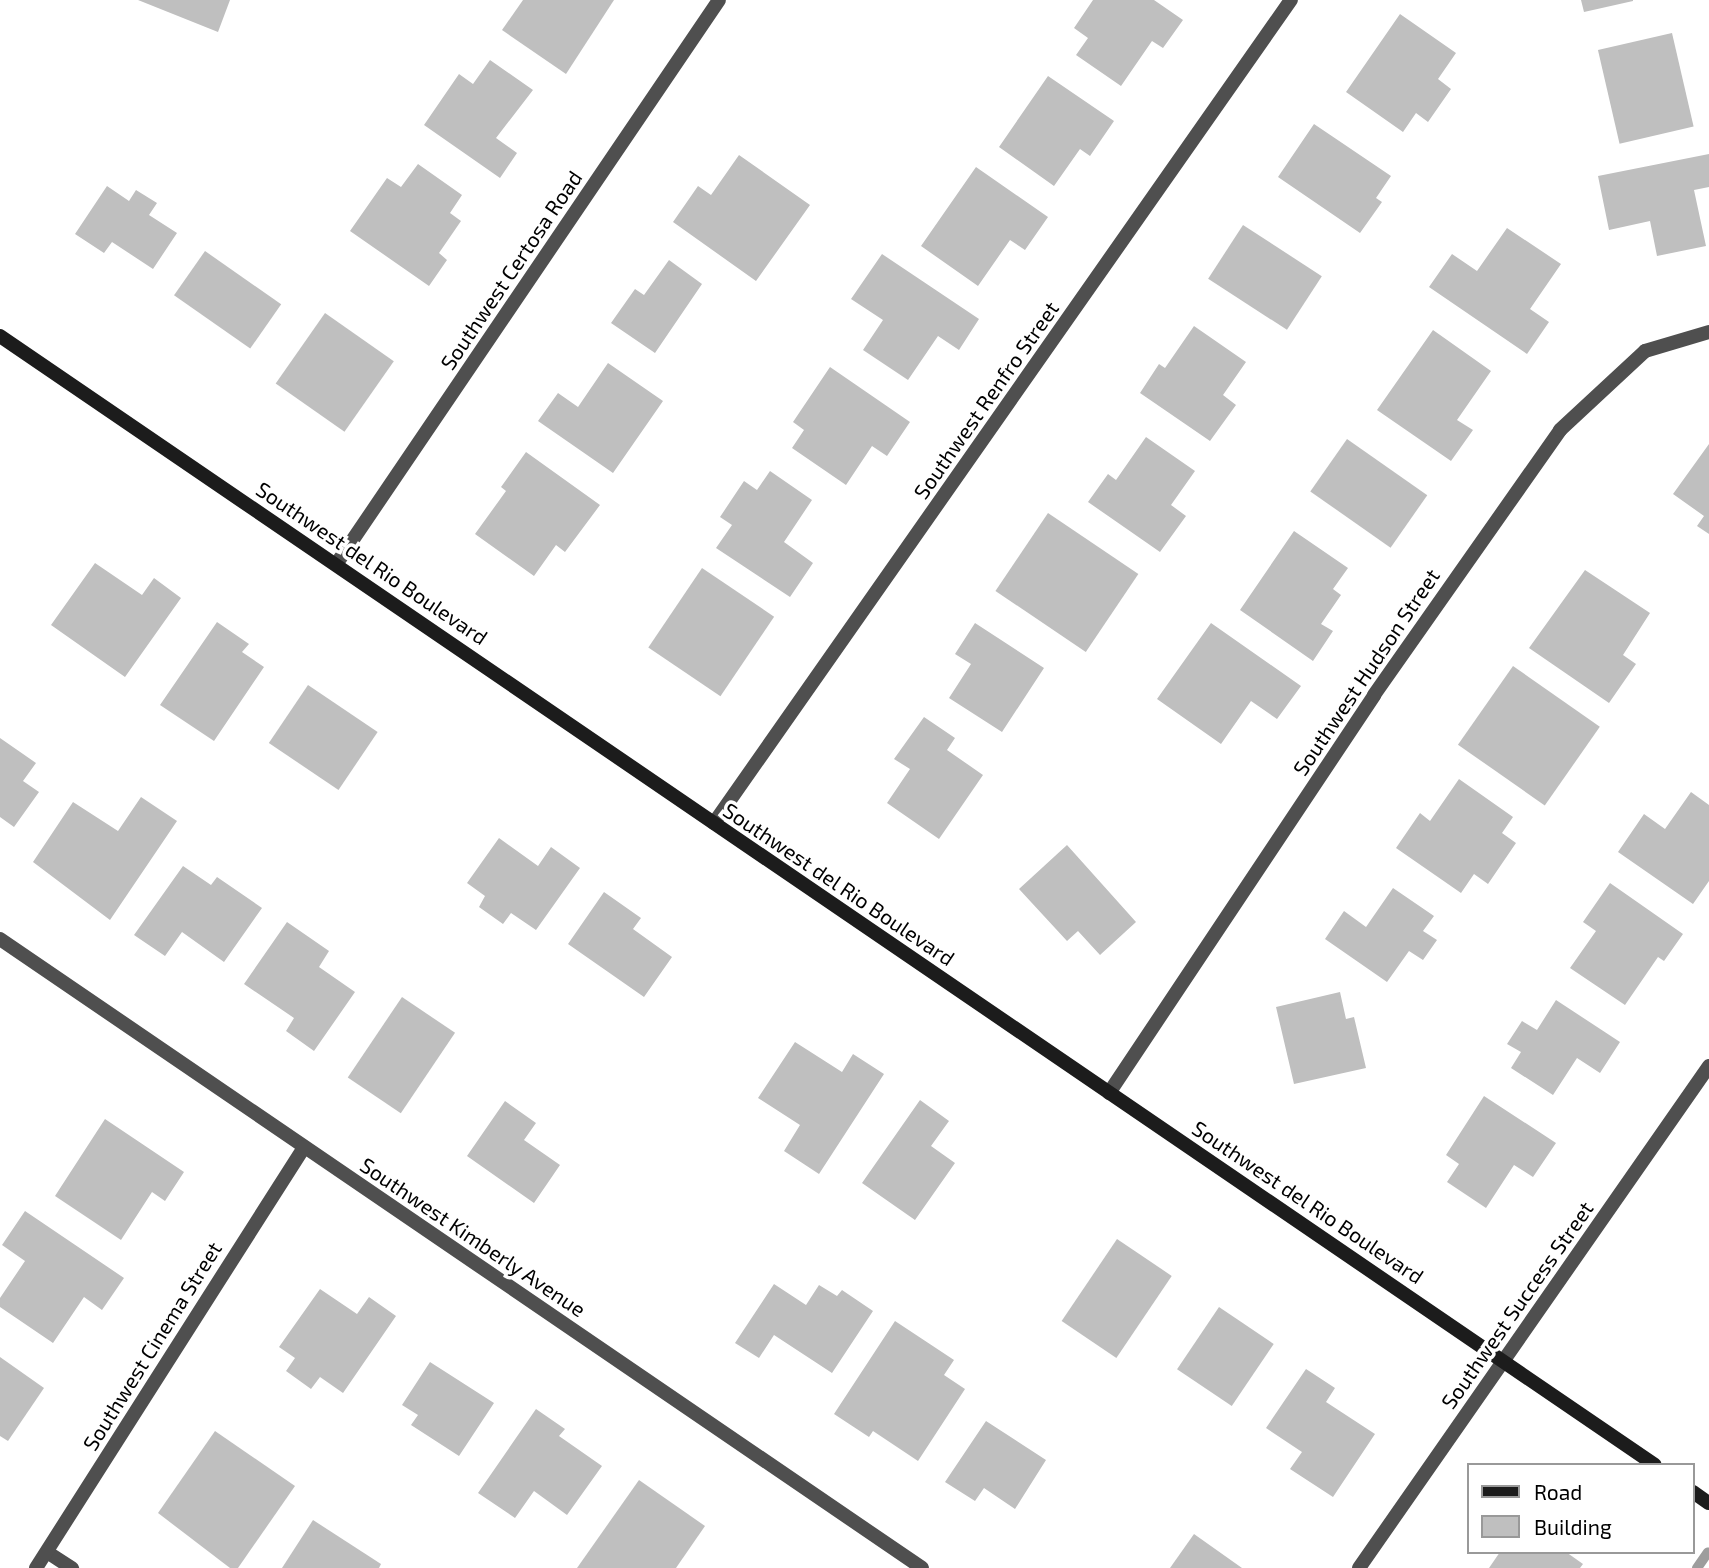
<!DOCTYPE html>
<style>
body{margin:0}
#map{position:relative;width:1709px;height:1568px;overflow:hidden;background:#fff;font-family:"Exo 2",sans-serif}
div>[style]{position:absolute}
.stream>*{height:10px;margin:-5px;padding:0 5px;transform-origin:5px;border-radius:5px;background:#9d9d9d}
.building>*{inset:0;background:#bfbfbf;transform-origin:0 0}
.street>*{height:14px;margin:-7px;padding:0 7px;transform-origin:7px;border-radius:7px;background:#4f4f4f}
.secondary>*{height:14px;margin:-7px;padding:0 7px;transform-origin:7px;border-radius:7px;background:#1c1c1c}
span{translate:-50% -50%;white-space:nowrap;text-align:center;line-height:1.15;-webkit-text-stroke:7px #fff;paint-order:stroke}
.street-label{font-size:21px;color:#000}
.legend{position:absolute;left:1467px;top:1463px;width:228px;height:91px;box-sizing:border-box;background:#fff;border:2px solid #999;margin:0;padding:9px 12px;list-style:none;font-size:21px;color:#000}
.legend li{display:flex;align-items:center;gap:14px;height:35px}
.legend b{width:35px;border:2px solid #999}
</style>
<div id="map">
<div class="stream">
<i style="left:1697px;top:1568px;width:19px;rotate:-55deg"></i>
</div>
<div class="building">
<i style="clip-path:polygon(138px 0,230px 0,218px 32px)"></i>
<i style="clip-path:polygon(523px 0,614px 0,566px 74px,502px 30px)"></i>
<i style="clip-path:polygon(1093px 0,1154px 0,1183px 20px,1163px 48px,1152px 41px,1121px 86px,1076px 55px,1088px 38px,1074px 28px)"></i>
<i style="clip-path:polygon(1581px 0,1633px 0,1633px 1px,1584px 12px)"></i>
<i style="clip-path:polygon(1400px 14px,1456px 53px,1438px 79px,1451px 89px,1428px 122px,1416px 113px,1403px 132px,1346px 92px)"></i>
<i style="left:1672px;top:33px;width:96px;height:76px;rotate:77deg"></i>
<i style="clip-path:polygon(490px 60px,533px 90px,496px 138px,517px 153px,500px 178px,424px 125px,459px 74px,473px 84px)"></i>
<i style="clip-path:polygon(1048px 76px,1114px 121px,1090px 156px,1080px 149px,1054px 186px,999px 147px)"></i>
<i style="clip-path:polygon(1314px 124px,1391px 176px,1376px 198px,1382px 202px,1360px 233px,1278px 177px)"></i>
<i style="clip-path:polygon(1709px 154px,1709px 187px,1694px 190px,1706px 246px,1657px 256px,1650px 221px,1609px 230px,1598px 176px)"></i>
<i style="clip-path:polygon(739px 155px,810px 205px,756px 281px,673px 222px,698px 186px,711px 195px)"></i>
<i style="clip-path:polygon(418px 164px,462px 195px,450px 213px,461px 221px,439px 253px,447px 260px,429px 286px,350px 231px,387px 178px,401px 187px)"></i>
<i style="clip-path:polygon(976px 167px,1048px 217px,1025px 250px,1010px 240px,978px 286px,921px 246px)"></i>
<i style="clip-path:polygon(107px 186px,129px 201px,136px 190px,157px 203px,149px 215px,177px 233px,153px 269px,112px 242px,104px 253px,75px 234px)"></i>
<i style="left:1243px;top:225px;width:94px;height:64px;rotate:33deg"></i>
<i style="clip-path:polygon(1507px 228px,1561px 264px,1530px 309px,1549px 322px,1527px 354px,1429px 287px,1452px 254px,1477px 271px)"></i>
<i style="left:205px;top:251px;width:93px;height:54px;rotate:35deg"></i>
<i style="clip-path:polygon(882px 254px,979px 319px,959px 350px,938px 336px,908px 380px,863px 350px,883px 320px,851px 299px)"></i>
<i style="clip-path:polygon(669px 260px,702px 284px,655px 353px,611px 323px,635px 289px,644px 295px)"></i>
<i style="left:325px;top:313px;width:84px;height:86px;rotate:35deg"></i>
<i style="clip-path:polygon(1194px 326px,1246px 362px,1223px 395px,1236px 405px,1210px 441px,1140px 393px,1159px 364px,1165px 368px)"></i>
<i style="clip-path:polygon(1433px 330px,1491px 371px,1457px 420px,1473px 430px,1451px 461px,1377px 410px)"></i>
<i style="clip-path:polygon(608px 363px,663px 401px,613px 473px,538px 421px,558px 393px,578px 407px)"></i>
<i style="clip-path:polygon(830px 367px,910px 422px,887px 456px,872px 446px,846px 485px,792px 448px,804px 430px,793px 422px)"></i>
<i style="clip-path:polygon(1146px 437px,1195px 471px,1171px 505px,1186px 516px,1160px 552px,1088px 502px,1108px 474px,1116px 480px)"></i>
<i style="left:1347px;top:439px;width:98px;height:64px;rotate:35deg"></i>
<i style="clip-path:polygon(1709px 444px,1709px 534px,1697px 526px,1704px 516px,1673px 494px)"></i>
<i style="clip-path:polygon(526px 452px,600px 505px,565px 552px,556px 545px,534px 576px,475px 534px,506px 491px,501px 487px)"></i>
<i style="clip-path:polygon(770px 471px,812px 500px,784px 542px,813px 563px,790px 597px,716px 548px,732px 525px,720px 517px,744px 481px,757px 490px)"></i>
<i style="left:1048px;top:513px;width:109px;height:94px;rotate:34deg"></i>
<i style="clip-path:polygon(1294px 531px,1348px 568px,1333px 589px,1341px 595px,1321px 624px,1333px 631px,1313px 661px,1240px 610px)"></i>
<i style="clip-path:polygon(95px 563px,142px 595px,154px 578px,181px 598px,125px 677px,51px 625px)"></i>
<i style="left:702px;top:568px;width:87px;height:96px;rotate:34deg"></i>
<i style="clip-path:polygon(1585px 570px,1650px 613px,1623px 655px,1636px 664px,1609px 703px,1529px 648px)"></i>
<i style="clip-path:polygon(217px 622px,249px 644px,242px 652px,264px 667px,214px 741px,160px 705px)"></i>
<i style="clip-path:polygon(975px 623px,1044px 668px,1002px 732px,949px 698px,971px 664px,955px 654px)"></i>
<i style="clip-path:polygon(1211px 623px,1301px 686px,1277px 719px,1251px 701px,1221px 744px,1157px 699px)"></i>
<i style="left:1513px;top:666px;width:106px;height:96px;rotate:35deg"></i>
<i style="left:308px;top:685px;width:84px;height:70px;rotate:34deg"></i>
<i style="clip-path:polygon(924px 717px,955px 738px,947px 750px,983px 775px,939px 839px,887px 803px,910px 769px,894px 759px)"></i>
<i style="clip-path:polygon(0 738px,36px 763px,23px 781px,39px 792px,14px 827px,0 817px)"></i>
<i style="clip-path:polygon(1459px 779px,1513px 817px,1502px 833px,1516px 843px,1488px 884px,1474px 874px,1461px 893px,1396px 848px,1420px 813px,1430px 821px)"></i>
<i style="clip-path:polygon(1691px 792px,1709px 805px,1709px 881px,1693px 904px,1618px 852px,1644px 814px,1665px 829px)"></i>
<i style="clip-path:polygon(141px 797px,177px 821px,110px 920px,33px 862px,73px 802px,118px 831px)"></i>
<i style="clip-path:polygon(499px 838px,538px 866px,551px 847px,580px 868px,536px 930px,511px 913px,503px 924px,479px 907px,485px 896px,467px 883px)"></i>
<i style="clip-path:polygon(1067px 845px,1136px 922px,1100px 955px,1078px 931px,1067px 941px,1019px 889px)"></i>
<i style="clip-path:polygon(183px 866px,211px 885px,217px 877px,262px 908px,224px 962px,182px 932px,165px 956px,134px 935px)"></i>
<i style="clip-path:polygon(1610px 883px,1683px 934px,1664px 961px,1658px 957px,1625px 1005px,1570px 968px,1596px 931px,1583px 922px)"></i>
<i style="clip-path:polygon(1393px 888px,1434px 916px,1423px 931px,1437px 940px,1423px 960px,1409px 951px,1387px 982px,1325px 939px,1344px 911px,1366px 927px)"></i>
<i style="clip-path:polygon(604px 892px,641px 918px,633px 929px,672px 957px,644px 997px,568px 944px)"></i>
<i style="clip-path:polygon(287px 922px,329px 951px,319px 967px,355px 992px,314px 1051px,286px 1031px,294px 1018px,244px 984px)"></i>
<i style="clip-path:polygon(1340px 992px,1346px 1019px,1354px 1017px,1366px 1068px,1294px 1084px,1276px 1007px)"></i>
<i style="left:402px;top:997px;width:64px;height:97px;rotate:34deg"></i>
<i style="clip-path:polygon(1556px 1000px,1620px 1042px,1600px 1073px,1577px 1058px,1553px 1095px,1511px 1068px,1521px 1052px,1507px 1044px,1522px 1021px,1537px 1030px)"></i>
<i style="clip-path:polygon(795px 1042px,842px 1072px,853px 1054px,884px 1074px,819px 1174px,784px 1151px,800px 1125px,758px 1098px)"></i>
<i style="clip-path:polygon(1484px 1096px,1556px 1143px,1533px 1177px,1514px 1165px,1486px 1208px,1447px 1182px,1459px 1164px,1446px 1155px)"></i>
<i style="clip-path:polygon(920px 1100px,949px 1121px,931px 1146px,955px 1163px,915px 1220px,862px 1183px)"></i>
<i style="clip-path:polygon(505px 1101px,536px 1123px,524px 1140px,560px 1165px,534px 1203px,467px 1156px)"></i>
<i style="clip-path:polygon(105px 1119px,184px 1172px,165px 1201px,152px 1192px,121px 1240px,55px 1196px)"></i>
<i style="clip-path:polygon(25px 1211px,124px 1278px,102px 1310px,84px 1297px,53px 1343px,0 1307px,0 1298px,25px 1261px,2px 1245px)"></i>
<i style="left:1117px;top:1239px;width:66px;height:99px;rotate:34deg"></i>
<i style="clip-path:polygon(774px 1284px,806px 1305px,819px 1285px,837px 1296px,842px 1290px,873px 1311px,832px 1373px,774px 1335px,759px 1358px,735px 1343px)"></i>
<i style="clip-path:polygon(320px 1289px,357px 1314px,369px 1297px,396px 1316px,343px 1393px,320px 1377px,311px 1389px,286px 1371px,295px 1358px,279px 1347px)"></i>
<i style="left:1219px;top:1307px;width:66px;height:75px;rotate:34deg"></i>
<i style="clip-path:polygon(895px 1321px,954px 1360px,944px 1375px,965px 1389px,918px 1461px,873px 1431px,869px 1437px,834px 1414px)"></i>
<i style="clip-path:polygon(0 1357px,44px 1388px,8px 1441px,0 1436px)"></i>
<i style="clip-path:polygon(430px 1362px,494px 1403px,459px 1456px,411px 1425px,418px 1415px,402px 1405px)"></i>
<i style="clip-path:polygon(1306px 1369px,1335px 1388px,1326px 1402px,1375px 1434px,1333px 1497px,1290px 1469px,1302px 1452px,1266px 1428px)"></i>
<i style="clip-path:polygon(536px 1409px,565px 1429px,559px 1436px,602px 1466px,567px 1515px,534px 1491px,515px 1518px,478px 1493px)"></i>
<i style="clip-path:polygon(986px 1421px,1046px 1460px,1015px 1509px,984px 1488px,975px 1501px,945px 1482px)"></i>
<i style="clip-path:polygon(215px 1431px,295px 1486px,238px 1568px,230px 1568px,158px 1513px)"></i>
<i style="clip-path:polygon(639px 1480px,705px 1526px,676px 1568px,577px 1568px)"></i>
<i style="clip-path:polygon(313px 1520px,381px 1564px,379px 1568px,282px 1568px)"></i>
<i style="clip-path:polygon(1194px 1534px,1242px 1568px,1170px 1568px)"></i>
<i style="clip-path:polygon(1500px 1552px,1566px 1552px,1583px 1564px,1580px 1568px,1489px 1568px)"></i>
</div>
<div class="street">
<i style="left:337px;top:563px;width:680px;rotate:-55.84deg"></i>
<i style="left:714px;top:823px;width:1005px;rotate:-54.97deg"></i>
<i style="left:0;top:939px;width:1116px;rotate:34.3deg"></i>
<i style="left:1109px;top:1093px;width:478px;rotate:-56.3deg"></i>
<i style="left:1374px;top:695px;width:324px;rotate:-54.9deg"></i>
<i style="left:1560px;top:430px;width:116px;rotate:-42.9deg"></i>
<i style="left:1645px;top:351px;width:67px;rotate:-16.5deg"></i>
<i style="left:47px;top:1552px;width:30px;rotate:33deg"></i>
<i style="left:36px;top:1568px;width:499px;rotate:-57.5deg"></i>
<i style="left:1359px;top:1568px;width:612px;rotate:-55.12deg"></i>
</div>
<div class="secondary">
<i style="left:0;top:336px;width:2003px;rotate:34.3deg"></i>
<i style="left:1693px;top:1492px;width:19px;rotate:35deg"></i>
</div>
<div class="street-label">
<span style="left:511px;top:270px;rotate:-56deg">Southwest Certosa Road</span>
<span style="left:986px;top:400px;rotate:-55deg">Southwest Renfro Street</span>
<span style="left:372px;top:563px;rotate:34deg">Southwest del Rio Boulevard</span>
<span style="left:1366px;top:672px;rotate:-56deg">Southwest Hudson Street</span>
<span style="left:839px;top:884px;rotate:34deg">Southwest del Rio Boulevard</span>
<span style="left:1308px;top:1202px;rotate:34deg">Southwest del Rio Boulevard</span>
<span style="left:473px;top:1237px;rotate:34deg">Southwest Kimberly Avenue</span>
<span style="left:1517px;top:1305px;rotate:-55deg">Southwest Success Street</span>
<span style="left:152px;top:1346px;rotate:-58deg">Southwest Cinema Street</span>
</div>
<ul class="legend">
<li><b style="height:9px;background:#1c1c1c"></b>Road</li>
<li><b style="height:19px;background:#bfbfbf"></b>Building</li>
</ul>
</div>
